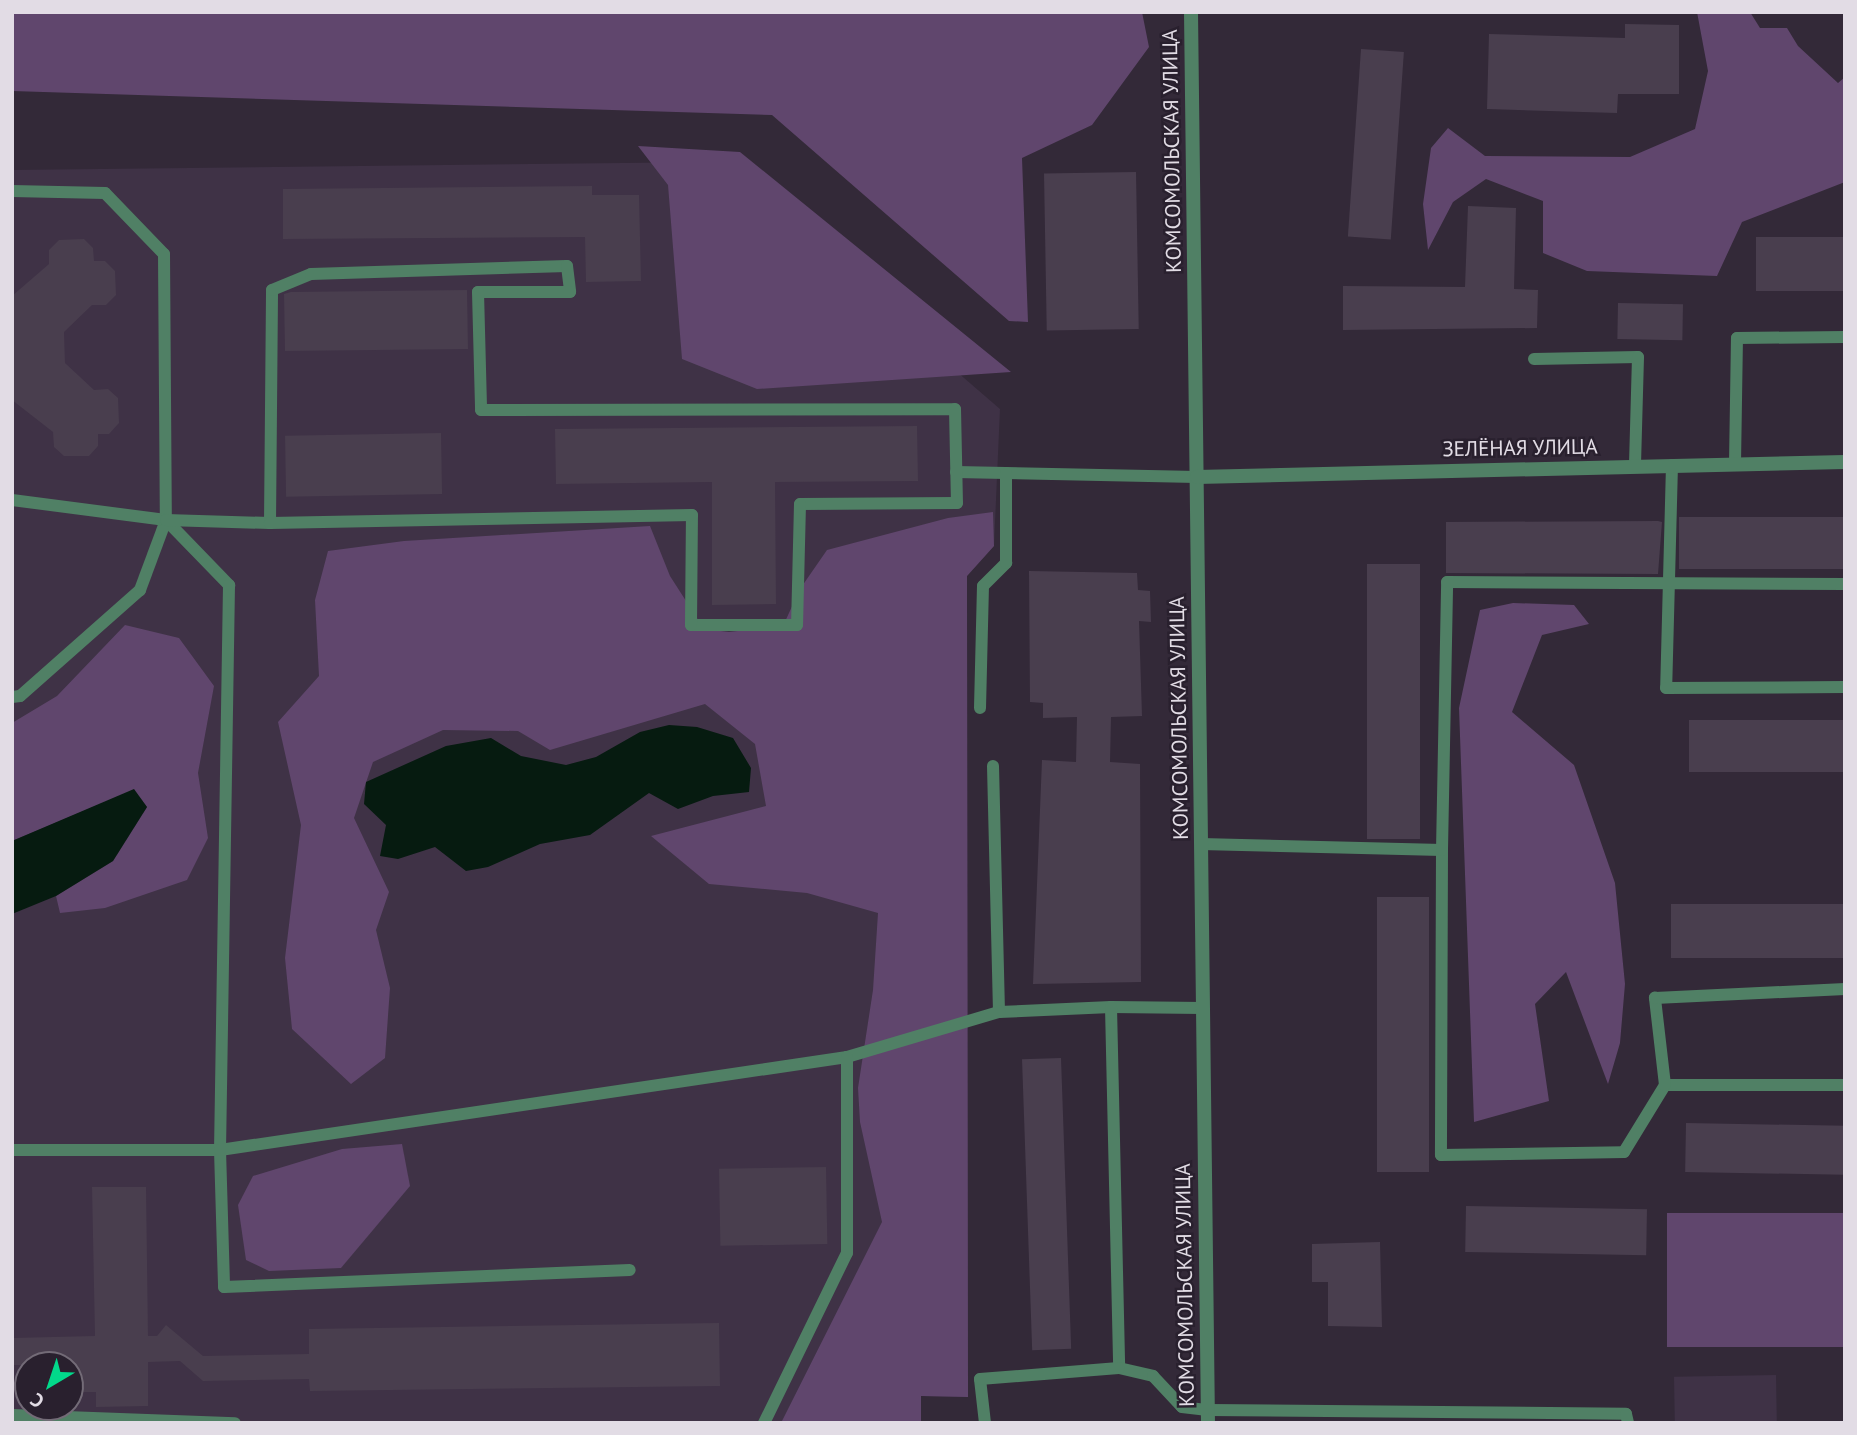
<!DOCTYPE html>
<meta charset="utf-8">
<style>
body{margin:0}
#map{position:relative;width:1857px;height:1435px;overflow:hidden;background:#332938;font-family:"PT Sans",sans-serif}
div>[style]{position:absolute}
.built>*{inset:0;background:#3f3246;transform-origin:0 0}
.green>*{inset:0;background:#60466d;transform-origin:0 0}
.water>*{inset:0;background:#061b10}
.building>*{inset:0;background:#493e4e;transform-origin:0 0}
.lane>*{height:12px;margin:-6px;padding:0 6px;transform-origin:6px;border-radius:6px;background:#508065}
.street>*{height:14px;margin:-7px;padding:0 7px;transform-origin:7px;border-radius:7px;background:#508065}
span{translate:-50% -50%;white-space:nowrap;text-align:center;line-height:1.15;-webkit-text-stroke:5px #29202e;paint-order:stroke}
.street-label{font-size:21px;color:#e2dce5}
.frame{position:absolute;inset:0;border:14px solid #e2dce5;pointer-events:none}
.north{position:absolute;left:14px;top:1351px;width:70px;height:70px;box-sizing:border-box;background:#29202e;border:2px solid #736b77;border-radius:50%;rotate:219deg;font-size:19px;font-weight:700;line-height:28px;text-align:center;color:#e2dce5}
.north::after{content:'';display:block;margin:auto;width:24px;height:32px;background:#02d98b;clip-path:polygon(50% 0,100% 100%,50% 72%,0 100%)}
</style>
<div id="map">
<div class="built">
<i style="clip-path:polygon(evenodd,714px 162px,1000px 409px,994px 546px,967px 576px,968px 1397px,921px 1396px,921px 1423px,12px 1423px,12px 170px,714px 162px,28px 1365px,70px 1365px,70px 1407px,28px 1407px,28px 1365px)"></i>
<i style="left:1776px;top:1375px;width:48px;height:102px;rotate:89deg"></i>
</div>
<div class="green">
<i style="clip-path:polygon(12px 12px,1142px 12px,1149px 47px,1092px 125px,1022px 158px,1028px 322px,1009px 321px,772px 115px,12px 91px)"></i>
<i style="clip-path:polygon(1697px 12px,1750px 12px,1760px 28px,1787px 28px,1798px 46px,1838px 83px,1845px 77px,1845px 182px,1742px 222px,1717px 276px,1587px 271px,1543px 253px,1543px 201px,1486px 179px,1453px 202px,1428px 250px,1423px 204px,1431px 148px,1448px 128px,1485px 156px,1630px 157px,1695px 129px,1708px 71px)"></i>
<i style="clip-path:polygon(638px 146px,740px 152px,1011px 372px,757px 389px,682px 359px,668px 185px)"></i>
<i style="clip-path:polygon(993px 512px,994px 546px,967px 576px,968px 1397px,921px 1396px,921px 1423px,781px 1423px,882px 1222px,860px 1122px,858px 1088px,873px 990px,878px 913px,807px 893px,709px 884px,651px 836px,766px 806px,755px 744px,705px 704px,550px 750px,518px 731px,443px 730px,373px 762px,354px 818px,389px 892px,376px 930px,390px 988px,385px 1058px,351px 1084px,292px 1029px,285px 958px,301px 825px,278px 722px,319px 676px,315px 600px,328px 551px,404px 541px,650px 526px,670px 576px,704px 629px,729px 632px,783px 626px,800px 589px,827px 550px,948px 518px)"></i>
<i style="clip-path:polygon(1513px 603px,1574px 605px,1589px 624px,1542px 635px,1512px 712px,1574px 765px,1615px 883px,1625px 984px,1620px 1043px,1608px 1084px,1566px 972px,1535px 1004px,1549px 1101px,1474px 1122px,1459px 708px,1480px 610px)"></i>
<i style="clip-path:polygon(125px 625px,179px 638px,214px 686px,198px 773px,208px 838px,187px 880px,105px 908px,60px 913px,56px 896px,113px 861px,147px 807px,134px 790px,12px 841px,12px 723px,57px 696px)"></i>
<i style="clip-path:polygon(402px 1144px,410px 1186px,341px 1268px,269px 1271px,246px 1260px,238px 1205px,253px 1176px,342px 1149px)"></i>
<i style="left:1667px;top:1213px;width:178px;height:134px"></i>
</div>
<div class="water">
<i style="clip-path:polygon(669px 725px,697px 727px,733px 738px,751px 768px,749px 792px,713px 796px,678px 809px,649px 793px,590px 835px,540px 844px,488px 867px,466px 871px,435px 847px,398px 859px,380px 856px,386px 825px,364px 804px,366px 782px,446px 746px,491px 738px,521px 756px,566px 765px,596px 757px,640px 732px)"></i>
<i style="clip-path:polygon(134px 789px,147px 807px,113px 861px,56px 896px,12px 914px,12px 841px)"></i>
</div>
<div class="building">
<i style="clip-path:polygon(1625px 24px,1679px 25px,1679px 94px,1618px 94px,1617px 113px,1487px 109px,1489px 34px,1625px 38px)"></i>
<i style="left:1361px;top:49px;width:43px;height:188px;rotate:4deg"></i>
<i style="left:1136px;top:172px;width:157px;height:92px;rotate:89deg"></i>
<i style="clip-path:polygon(592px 186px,592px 195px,639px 195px,641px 281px,586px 282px,585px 237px,283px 239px,283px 189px)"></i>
<i style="clip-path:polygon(1468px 206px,1516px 208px,1514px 289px,1538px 290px,1537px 328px,1343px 330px,1343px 286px,1465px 287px)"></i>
<i style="left:1845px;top:237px;width:54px;height:89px;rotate:90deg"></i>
<i style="clip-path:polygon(84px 239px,93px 248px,94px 261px,105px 261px,115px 271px,116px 295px,106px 305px,92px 305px,64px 332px,65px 363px,94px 390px,108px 389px,118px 398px,119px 423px,109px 434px,98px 434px,98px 446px,89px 456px,64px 456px,54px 447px,53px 432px,12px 400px,12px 296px,49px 264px,49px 250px,59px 240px)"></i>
<i style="clip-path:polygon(467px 290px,468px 349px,285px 351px,284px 294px,291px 292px)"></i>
<i style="left:1618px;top:303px;width:65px;height:36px;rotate:1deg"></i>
<i style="clip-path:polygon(917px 426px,918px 481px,775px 482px,776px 604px,712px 605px,712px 482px,556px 484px,555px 429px)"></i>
<i style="left:441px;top:433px;width:61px;height:156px;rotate:89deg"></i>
<i style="left:1845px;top:517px;width:52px;height:166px;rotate:90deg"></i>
<i style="clip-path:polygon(1658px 521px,1662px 522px,1658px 574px,1446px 573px,1446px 522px)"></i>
<i style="left:1367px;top:564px;width:53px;height:275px"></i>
<i style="clip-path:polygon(1029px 571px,1137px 573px,1138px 590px,1150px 591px,1151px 622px,1139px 621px,1142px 716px,1111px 717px,1110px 762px,1140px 764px,1141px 982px,1033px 984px,1042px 760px,1076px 762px,1077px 717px,1043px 718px,1043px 703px,1030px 702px)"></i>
<i style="left:1845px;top:720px;width:52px;height:156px;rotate:90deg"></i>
<i style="left:1377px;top:897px;width:52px;height:275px"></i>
<i style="left:1845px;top:904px;width:54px;height:174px;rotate:90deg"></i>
<i style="left:1061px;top:1058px;width:291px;height:39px;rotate:88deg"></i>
<i style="left:1686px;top:1123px;width:159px;height:49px;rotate:1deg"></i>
<i style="left:826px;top:1167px;width:77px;height:107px;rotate:89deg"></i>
<i style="clip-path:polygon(92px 1187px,146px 1187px,148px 1336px,157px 1336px,166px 1325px,203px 1356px,309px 1354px,309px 1329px,719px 1323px,720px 1386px,310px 1391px,309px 1379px,203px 1381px,180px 1361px,148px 1362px,148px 1406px,96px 1407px,96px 1392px,70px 1392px,70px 1365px,12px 1365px,12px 1338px,95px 1336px)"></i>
<i style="left:1466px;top:1206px;width:181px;height:46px;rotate:1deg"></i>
<i style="clip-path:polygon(1380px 1242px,1382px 1327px,1328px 1326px,1328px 1282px,1312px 1282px,1312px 1244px)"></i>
</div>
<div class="lane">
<i style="left:12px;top:191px;width:93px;rotate:1.2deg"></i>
<i style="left:105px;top:193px;width:85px;rotate:46deg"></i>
<i style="left:164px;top:254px;width:266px;rotate:89.6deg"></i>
<i style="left:166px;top:520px;width:75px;rotate:110.4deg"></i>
<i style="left:140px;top:590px;width:160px;rotate:138.5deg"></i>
<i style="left:20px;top:696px;width:8px;rotate:173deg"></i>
<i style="left:1534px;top:359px;width:104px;rotate:-1.1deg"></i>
<i style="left:1638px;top:357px;width:109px;rotate:91.6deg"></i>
<i style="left:1735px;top:464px;width:126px;rotate:-89.1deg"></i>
<i style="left:1737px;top:338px;width:108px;rotate:-0.5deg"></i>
<i style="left:1672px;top:465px;width:223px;rotate:91.5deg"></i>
<i style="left:1666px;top:688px;width:179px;rotate:-0.3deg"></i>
<i style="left:956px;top:472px;width:241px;rotate:1.2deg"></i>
<i style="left:12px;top:500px;width:155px;rotate:7.4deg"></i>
<i style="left:166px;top:520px;width:91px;rotate:45.9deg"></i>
<i style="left:229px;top:585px;width:565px;rotate:90.91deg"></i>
<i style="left:220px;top:1150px;width:137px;rotate:88.3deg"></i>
<i style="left:224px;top:1287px;width:406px;rotate:-2.4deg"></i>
<i style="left:166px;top:520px;width:104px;rotate:1.7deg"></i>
<i style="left:270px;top:523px;width:233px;rotate:-89.5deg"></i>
<i style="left:272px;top:290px;width:42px;rotate:-22.3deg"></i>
<i style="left:311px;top:274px;width:256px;rotate:-1.8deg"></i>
<i style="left:567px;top:266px;width:26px;rotate:83deg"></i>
<i style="left:570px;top:292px;width:92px;rotate:180deg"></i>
<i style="left:478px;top:292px;width:118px;rotate:88.5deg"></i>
<i style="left:481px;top:410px;width:474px;rotate:-0.1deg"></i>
<i style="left:955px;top:409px;width:94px;rotate:88.8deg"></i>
<i style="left:957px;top:503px;width:157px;rotate:179.6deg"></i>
<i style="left:800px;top:504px;width:121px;rotate:91.4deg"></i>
<i style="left:797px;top:625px;width:106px;rotate:180deg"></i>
<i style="left:691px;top:625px;width:110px;rotate:-89.5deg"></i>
<i style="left:692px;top:515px;width:422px;rotate:178.9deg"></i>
<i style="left:980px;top:708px;width:122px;rotate:-88.6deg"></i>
<i style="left:983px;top:586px;width:33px;rotate:-45deg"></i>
<i style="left:1006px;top:563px;width:90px;rotate:-90deg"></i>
<i style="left:993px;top:766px;width:246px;rotate:88.6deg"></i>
<i style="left:999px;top:1012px;width:112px;rotate:-2.6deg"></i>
<i style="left:1201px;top:844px;width:241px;rotate:1.4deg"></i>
<i style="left:1442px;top:850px;width:305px;rotate:90.2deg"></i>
<i style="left:1441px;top:1155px;width:183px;rotate:-0.9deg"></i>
<i style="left:1624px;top:1152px;width:79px;rotate:-58.5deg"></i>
<i style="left:1665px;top:1085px;width:180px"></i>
<i style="left:1442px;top:850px;width:268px;rotate:-88.9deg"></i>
<i style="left:1447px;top:582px;width:398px;rotate:0.3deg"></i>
<i style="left:1203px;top:1008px;width:92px;rotate:-179.4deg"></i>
<i style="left:1111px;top:1007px;width:361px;rotate:88.7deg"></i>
<i style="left:1119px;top:1368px;width:35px;rotate:13deg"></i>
<i style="left:1153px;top:1376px;width:42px;rotate:46.9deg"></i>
<i style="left:1182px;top:1407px;width:26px;rotate:7deg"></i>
<i style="left:1208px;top:1410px;width:418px;rotate:0.5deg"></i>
<i style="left:1626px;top:1414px;width:9px;rotate:77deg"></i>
<i style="left:1665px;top:1085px;width:88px;rotate:-96.6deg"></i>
<i style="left:1655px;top:998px;width:190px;rotate:-2.7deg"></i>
<i style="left:12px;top:1150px;width:208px"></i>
<i style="left:220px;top:1150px;width:634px;rotate:-8.44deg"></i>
<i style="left:847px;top:1057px;width:159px;rotate:-16.5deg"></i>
<i style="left:12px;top:1415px;width:223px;rotate:2.1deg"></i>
<i style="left:764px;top:1423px;width:189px;rotate:-64deg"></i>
<i style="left:847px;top:1253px;width:196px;rotate:-90deg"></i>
<i style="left:985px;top:1423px;width:44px;rotate:-96.5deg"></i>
<i style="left:980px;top:1379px;width:139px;rotate:-4.5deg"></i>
</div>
<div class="street">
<i style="left:1191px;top:12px;width:1411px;rotate:89.31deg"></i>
<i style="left:1197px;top:477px;width:648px;rotate:-1.33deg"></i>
</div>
<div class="street-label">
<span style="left:1172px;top:151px;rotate:-91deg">КОМСОМОЛЬСКАЯ УЛИЦА</span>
<span style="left:1520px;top:448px;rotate:-1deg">ЗЕЛЁНАЯ УЛИЦА</span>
<span style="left:1179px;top:718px;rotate:-91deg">КОМСОМОЛЬСКАЯ УЛИЦА</span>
<span style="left:1185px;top:1285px;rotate:-91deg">КОМСОМОЛЬСКАЯ УЛИЦА</span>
</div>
<div class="frame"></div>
<div class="north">С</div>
</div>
